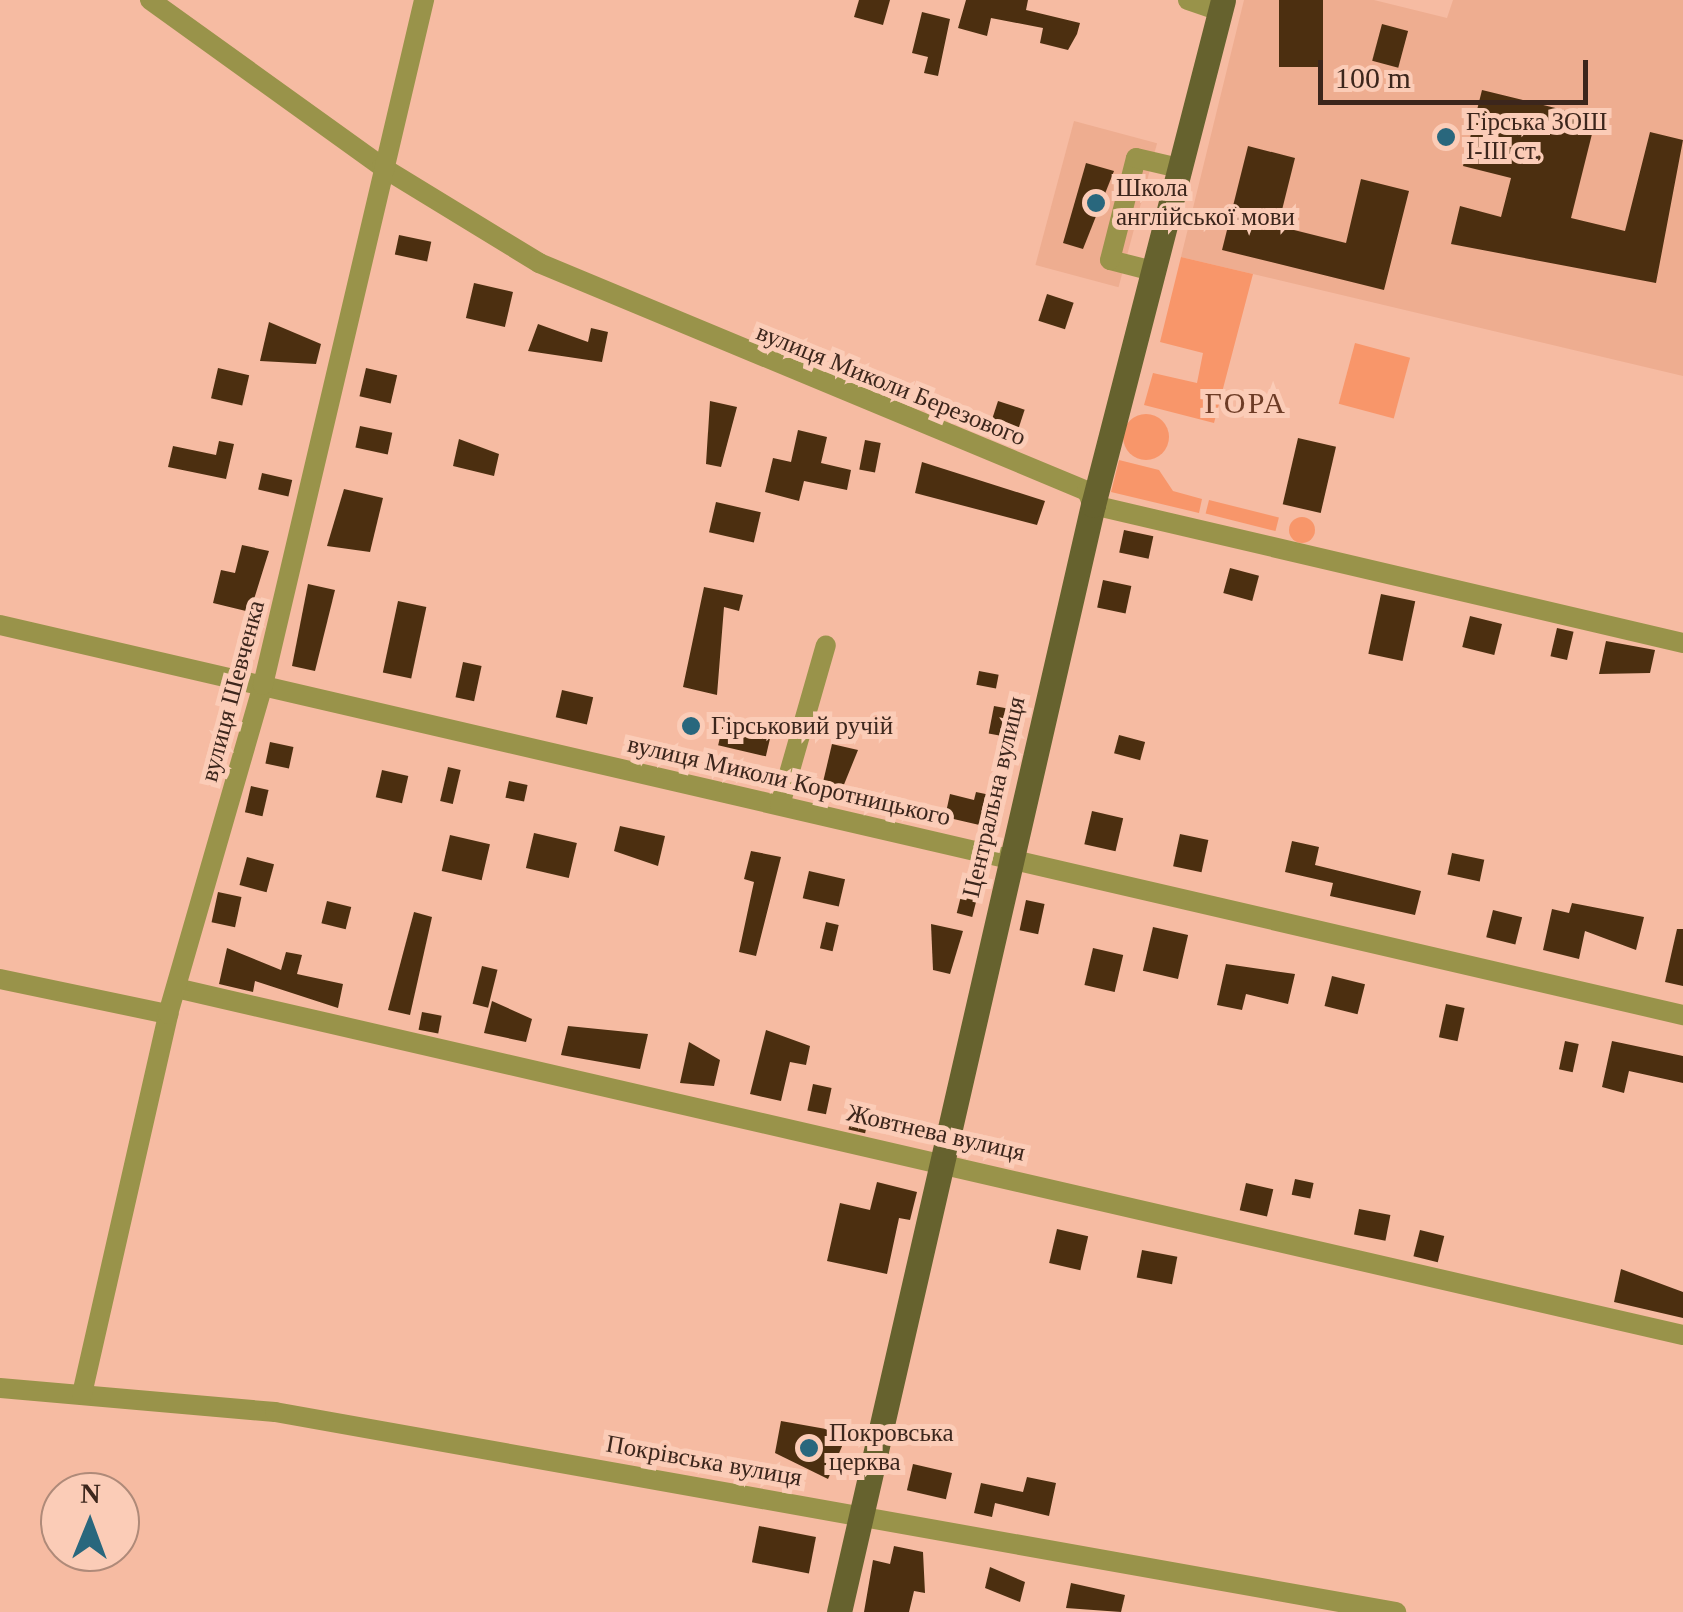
<!DOCTYPE html>
<meta charset="utf-8">
<style>
body{margin:0}
#map{position:relative;width:1683px;height:1612px;overflow:hidden;background:#f6bba2;font-family:"Times New Roman",serif}
div>[style]{position:absolute}
.built>*{inset:0;background:#eead90;transform-origin:0 0}
.green>*{inset:0;background:#f8966a;transform-origin:0 0}
.round{border-radius:50%}
.building>*{inset:0;background:#4c2f10;transform-origin:0 0}
.minor>*{height:20px;margin:-10px;padding:0 10px;transform-origin:10px;border-radius:10px;background:#99934a}
.major>*{height:25px;margin:-12.5px;padding:0 12.5px;transform-origin:12.5px;border-radius:12.5px;background:#66622e}
.dots>*{width:28px;height:28px;translate:-50% -50%;box-sizing:border-box;border:5px solid #fbccb7;border-radius:50%}
span{translate:-50% -50%;white-space:nowrap;text-align:center;line-height:1.15;-webkit-text-stroke:10px #fbccb7;paint-order:stroke}
.poi-label{font-size:25px;color:#3c261c}
.left{translate:0 -50%;text-align:left}
.street-label{font-size:25px;color:#3c261c}
.quarter-label{font-size:30px;color:#6d3c26;letter-spacing:2.5px}
.north{position:absolute;left:40px;top:1472px;width:100px;height:100px;box-sizing:border-box;background:#fbccb7;border:2px solid #af8a79;border-radius:50%;rotate:1deg;font-size:28px;font-weight:700;line-height:40px;text-align:center;color:#3c261c}
.north::after{content:'';display:block;margin:auto;width:35px;height:45px;background:#29677d;clip-path:polygon(50% 0,100% 100%,50% 72%,0 100%)}
.scale{position:absolute;left:1318px;top:60px;width:270px;height:45px;box-sizing:border-box;border:5px solid #3c261c;border-top:0;padding-left:12px;font-size:30px;line-height:35px;white-space:nowrap;color:#3c261c;-webkit-text-stroke:8px #fbccb7;paint-order:stroke}
</style>
<div id="map">
<div class="built">
<i style="clip-path:polygon(1244px 0,1374px 0,1447px 18px,1453px 0,1683px 0,1683px 376px,1181px 257px)"></i>
<i style="left:1074px;top:121px;width:86px;height:149px;rotate:15deg"></i>
</div>
<div class="green">
<i style="clip-path:polygon(1181px 257px,1253px 274px,1214px 423px,1144px 405px,1153px 373px,1197px 383px,1203px 353px,1160px 342px)"></i>
<i style="left:1355px;top:343px;width:57px;height:63px;rotate:15deg"></i>
<i class="round" style="left:1123px;top:414px;width:46px;height:46px"></i>
<i style="clip-path:polygon(1119px 460px,1159px 470px,1173px 491px,1202px 499px,1199px 513px,1111px 492px)"></i>
<i style="left:1209px;top:500px;width:72px;height:14px;rotate:14deg"></i>
<i class="round" style="left:1289px;top:517px;width:26px;height:26px"></i>
</div>
<div class="building">
<i style="clip-path:polygon(859px 0,890px 0,883px 25px,854px 17px)"></i>
<i style="clip-path:polygon(966px 0,1028px 0,1026px 10px,1080px 23px,1077px 34px,1068px 50px,1040px 43px,1043px 28px,991px 18px,987px 36px,958px 28px)"></i>
<i style="left:1279px;top:0;width:44px;height:67px"></i>
<i style="clip-path:polygon(922px 12px,950px 19px,938px 76px,924px 73px,928px 57px,912px 53px)"></i>
<i style="left:1382px;top:24px;width:27px;height:38px;rotate:15deg"></i>
<i style="clip-path:polygon(1482px 90px,1596px 118px,1571px 218px,1625px 231px,1650px 132px,1683px 140px,1656px 283px,1451px 244px,1460px 206px,1501px 217px,1511px 178px,1463px 166px)"></i>
<i style="clip-path:polygon(1248px 146px,1295px 158px,1278px 226px,1346px 243px,1361px 179px,1409px 191px,1384px 290px,1222px 250px)"></i>
<i style="clip-path:polygon(1086px 163px,1114px 171px,1083px 249px,1063px 243px)"></i>
<i style="left:399px;top:235px;width:33px;height:20px;rotate:12deg"></i>
<i style="left:474px;top:283px;width:40px;height:36px;rotate:13deg"></i>
<i style="left:1047px;top:294px;width:28px;height:28px;rotate:18deg"></i>
<i style="clip-path:polygon(269px 322px,321px 344px,316px 364px,260px 361px)"></i>
<i style="clip-path:polygon(538px 324px,588px 342px,591px 328px,608px 332px,602px 362px,528px 351px)"></i>
<i style="left:218px;top:368px;width:32px;height:31px;rotate:13deg"></i>
<i style="left:366px;top:368px;width:32px;height:29px;rotate:13deg"></i>
<i style="clip-path:polygon(710px 401px,737px 407px,721px 467px,706px 464px)"></i>
<i style="left:998px;top:401px;width:28px;height:27px;rotate:18deg"></i>
<i style="left:360px;top:426px;width:33px;height:22px;rotate:12deg"></i>
<i style="clip-path:polygon(798px 430px,827px 437px,821px 463px,851px 470px,847px 490px,804px 481px,799px 501px,765px 492px,773px 458px,791px 462px)"></i>
<i style="left:1298px;top:438px;width:39px;height:68px;rotate:13deg"></i>
<i style="clip-path:polygon(459px 439px,499px 454px,494px 476px,453px 466px)"></i>
<i style="left:865px;top:440px;width:16px;height:30px;rotate:11deg"></i>
<i style="clip-path:polygon(219px 441px,234px 444px,226px 479px,168px 467px,173px 446px,216px 455px)"></i>
<i style="clip-path:polygon(922px 462px,1045px 501px,1037px 525px,915px 493px)"></i>
<i style="left:262px;top:473px;width:31px;height:17px;rotate:13deg"></i>
<i style="clip-path:polygon(344px 489px,383px 498px,370px 552px,327px 546px)"></i>
<i style="left:716px;top:502px;width:46px;height:31px;rotate:13deg"></i>
<i style="left:1124px;top:530px;width:30px;height:23px;rotate:12deg"></i>
<i style="clip-path:polygon(242px 545px,269px 551px,250px 612px,213px 603px,221px 570px,235px 573px)"></i>
<i style="left:1230px;top:568px;width:30px;height:26px;rotate:15deg"></i>
<i style="left:1103px;top:580px;width:29px;height:28px;rotate:12deg"></i>
<i style="clip-path:polygon(308px 584px,335px 590px,315px 671px,292px 666px)"></i>
<i style="clip-path:polygon(704px 587px,743px 595px,739px 611px,724px 607px,717px 695px,683px 687px)"></i>
<i style="left:1381px;top:594px;width:35px;height:61px;rotate:12deg"></i>
<i style="left:398px;top:601px;width:29px;height:73px;rotate:12deg"></i>
<i style="left:1470px;top:616px;width:33px;height:32px;rotate:14deg"></i>
<i style="left:1557px;top:628px;width:17px;height:29px;rotate:13deg"></i>
<i style="clip-path:polygon(1606px 641px,1655px 650px,1650px 673px,1599px 674px)"></i>
<i style="left:463px;top:662px;width:19px;height:36px;rotate:12deg"></i>
<i style="left:979px;top:671px;width:20px;height:14px;rotate:11deg"></i>
<i style="left:562px;top:690px;width:32px;height:28px;rotate:13deg"></i>
<i style="left:994px;top:706px;width:15px;height:28px;rotate:11deg"></i>
<i style="left:724px;top:720px;width:49px;height:26px;rotate:13deg"></i>
<i style="left:1119px;top:735px;width:27px;height:19px;rotate:15deg"></i>
<i style="left:270px;top:742px;width:24px;height:22px;rotate:12deg"></i>
<i style="clip-path:polygon(832px 744px,858px 750px,843px 787px,823px 782px)"></i>
<i style="left:448px;top:767px;width:13px;height:35px;rotate:13deg"></i>
<i style="left:382px;top:770px;width:27px;height:28px;rotate:13deg"></i>
<i style="left:509px;top:781px;width:19px;height:17px;rotate:12deg"></i>
<i style="left:251px;top:786px;width:18px;height:27px;rotate:13deg"></i>
<i style="clip-path:polygon(976px 792px,995px 796px,988px 827px,945px 817px,950px 794px,974px 800px)"></i>
<i style="left:1092px;top:811px;width:32px;height:34px;rotate:13deg"></i>
<i style="clip-path:polygon(620px 826px,665px 836px,658px 866px,614px 851px)"></i>
<i style="left:534px;top:833px;width:44px;height:36px;rotate:13deg"></i>
<i style="left:1180px;top:834px;width:29px;height:33px;rotate:12deg"></i>
<i style="left:450px;top:835px;width:41px;height:37px;rotate:13deg"></i>
<i style="clip-path:polygon(1292px 841px,1319px 847px,1315px 865px,1421px 891px,1415px 915px,1330px 896px,1333px 883px,1285px 872px)"></i>
<i style="clip-path:polygon(751px 851px,781px 857px,756px 956px,739px 952px,754px 882px,744px 879px)"></i>
<i style="left:1452px;top:853px;width:33px;height:22px;rotate:12deg"></i>
<i style="left:247px;top:857px;width:28px;height:29px;rotate:15deg"></i>
<i style="left:809px;top:871px;width:37px;height:28px;rotate:13deg"></i>
<i style="left:964px;top:884px;width:16px;height:30px;rotate:14deg"></i>
<i style="left:218px;top:892px;width:24px;height:31px;rotate:12deg"></i>
<i style="left:1026px;top:900px;width:19px;height:31px;rotate:12deg"></i>
<i style="left:327px;top:901px;width:25px;height:23px;rotate:14deg"></i>
<i style="clip-path:polygon(1572px 903px,1644px 917px,1636px 950px,1585px 931px,1579px 959px,1543px 950px,1552px 909px,1569px 913px)"></i>
<i style="left:1493px;top:910px;width:30px;height:28px;rotate:14deg"></i>
<i style="clip-path:polygon(414px 912px,432px 917px,410px 1015px,388px 1010px)"></i>
<i style="left:826px;top:922px;width:13px;height:27px;rotate:13deg"></i>
<i style="clip-path:polygon(931px 924px,963px 931px,950px 974px,933px 970px)"></i>
<i style="left:1153px;top:927px;width:36px;height:45px;rotate:13deg"></i>
<i style="clip-path:polygon(1677px 929px,1683px 929px,1683px 986px,1665px 982px)"></i>
<i style="clip-path:polygon(227px 948px,281px 970px,286px 952px,302px 955px,297px 974px,343px 984px,338px 1008px,255px 981px,253px 992px,219px 984px)"></i>
<i style="left:1093px;top:948px;width:31px;height:38px;rotate:13deg"></i>
<i style="clip-path:polygon(1226px 964px,1295px 974px,1288px 1004px,1246px 994px,1242px 1010px,1217px 1005px)"></i>
<i style="left:482px;top:966px;width:16px;height:39px;rotate:14deg"></i>
<i style="left:1332px;top:976px;width:34px;height:31px;rotate:14deg"></i>
<i style="clip-path:polygon(492px 1001px,532px 1019px,526px 1042px,484px 1033px)"></i>
<i style="left:1446px;top:1004px;width:19px;height:34px;rotate:12deg"></i>
<i style="left:422px;top:1012px;width:20px;height:18px;rotate:11deg"></i>
<i style="clip-path:polygon(568px 1026px,648px 1034px,640px 1069px,561px 1055px)"></i>
<i style="clip-path:polygon(766px 1030px,810px 1046px,806px 1065px,790px 1062px,781px 1101px,750px 1094px)"></i>
<i style="left:1565px;top:1041px;width:14px;height:29px;rotate:12deg"></i>
<i style="clip-path:polygon(1612px 1041px,1683px 1056px,1683px 1083px,1629px 1071px,1624px 1093px,1602px 1087px)"></i>
<i style="clip-path:polygon(689px 1042px,720px 1060px,714px 1086px,680px 1083px)"></i>
<i style="left:813px;top:1084px;width:19px;height:27px;rotate:12deg"></i>
<i style="left:853px;top:1110px;width:17px;height:20px;rotate:13deg"></i>
<i style="left:1295px;top:1179px;width:19px;height:16px;rotate:12deg"></i>
<i style="clip-path:polygon(877px 1182px,917px 1192px,910px 1220px,899px 1218px,887px 1274px,827px 1261px,840px 1203px,870px 1210px)"></i>
<i style="left:1246px;top:1183px;width:28px;height:28px;rotate:13deg"></i>
<i style="left:1359px;top:1209px;width:32px;height:26px;rotate:11deg"></i>
<i style="left:1057px;top:1229px;width:32px;height:35px;rotate:13deg"></i>
<i style="left:1420px;top:1230px;width:25px;height:27px;rotate:14deg"></i>
<i style="left:1142px;top:1250px;width:36px;height:28px;rotate:11deg"></i>
<i style="clip-path:polygon(1621px 1269px,1683px 1292px,1683px 1318px,1614px 1302px)"></i>
<i style="clip-path:polygon(781px 1421px,826px 1429px,843px 1444px,828px 1479px,775px 1453px)"></i>
<i style="left:913px;top:1464px;width:40px;height:27px;rotate:13deg"></i>
<i style="clip-path:polygon(1027px 1477px,1056px 1483px,1049px 1516px,995px 1503px,992px 1517px,974px 1513px,981px 1483px,1023px 1492px)"></i>
<i style="left:759px;top:1526px;width:58px;height:37px;rotate:11deg"></i>
<i style="clip-path:polygon(894px 1546px,923px 1552px,925px 1593px,914px 1591px,909px 1612px,864px 1612px,873px 1560px,890px 1564px)"></i>
<i style="clip-path:polygon(990px 1567px,1025px 1582px,1020px 1602px,985px 1588px)"></i>
<i style="clip-path:polygon(1071px 1583px,1125px 1595px,1121px 1612px,1066px 1608px)"></i>
</div>
<div class="minor">
<i style="left:150px;top:0;width:286px;rotate:35.7deg"></i>
<i style="left:382px;top:167px;width:184px;rotate:31.4deg"></i>
<i style="left:539px;top:263px;width:594px;rotate:22.59deg"></i>
<i style="left:1087px;top:491px;width:15px;rotate:67deg"></i>
<i style="left:1093px;top:505px;width:606px;rotate:13.16deg"></i>
<i style="left:1188px;top:0;width:34px;rotate:19deg"></i>
<i style="left:1153px;top:271px;width:44px;rotate:-165.7deg"></i>
<i style="left:1110px;top:260px;width:105px;rotate:-75.7deg"></i>
<i style="left:1136px;top:158px;width:44px;rotate:13.1deg"></i>
<i style="left:0;top:625px;width:1728px;rotate:13.05deg"></i>
<i style="left:780px;top:805px;width:166px;rotate:-74deg"></i>
<i style="left:0;top:979px;width:172px;rotate:11.8deg"></i>
<i style="left:176px;top:988px;width:1546px;rotate:12.97deg"></i>
<i style="left:0;top:1388px;width:276px;rotate:5deg"></i>
<i style="left:275px;top:1412px;width:1139px;rotate:10.12deg"></i>
<i style="left:82px;top:1394px;width:390px;rotate:-77.2deg"></i>
<i style="left:168px;top:1014px;width:342px;rotate:-73.9deg"></i>
<i style="left:263px;top:685px;width:704px;rotate:-76.77deg"></i>
</div>
<div class="major">
<i style="left:839px;top:1612px;width:1136px;rotate:-77.08deg"></i>
<i style="left:1093px;top:505px;width:521px;rotate:-75.56deg"></i>
</div>
<div class="dots">
<i style="left:1446px;top:137px;background:#29677d"></i>
<i style="left:1096px;top:203px;background:#29677d"></i>
<i style="left:691px;top:726px;background:#29677d"></i>
<i style="left:809px;top:1448px;background:#29677d"></i>
</div>
<div class="poi-label">
<span class="left" style="left:1466px;top:137px">Гірська ЗОШ<br>І-ІІІ ст.</span>
<span class="left" style="left:1116px;top:203px">Школа<br>англійської мови</span>
<span class="left" style="left:711px;top:726px">Гірськовий ручій</span>
<span class="left" style="left:829px;top:1448px">Покровська<br>церква</span>
</div>
<div class="street-label">
<span style="left:891px;top:385px;rotate:22deg">вулиця Миколи Березового</span>
<span style="left:233px;top:691px;rotate:-75deg">вулиця Шевченка</span>
<span style="left:789px;top:781px;rotate:13deg">вулиця Миколи Коротницького</span>
<span style="left:994px;top:797px;rotate:-77deg">Центральна вулиця</span>
<span style="left:936px;top:1133px;rotate:13deg">Жовтнева вулиця</span>
<span style="left:704px;top:1461px;rotate:10deg">Покрівська вулиця</span>
</div>
<div class="quarter-label">
<span style="left:1246px;top:403px">ГОРА</span>
</div>
<div class="north">N</div>
<div class="scale">100 m</div>
</div>
